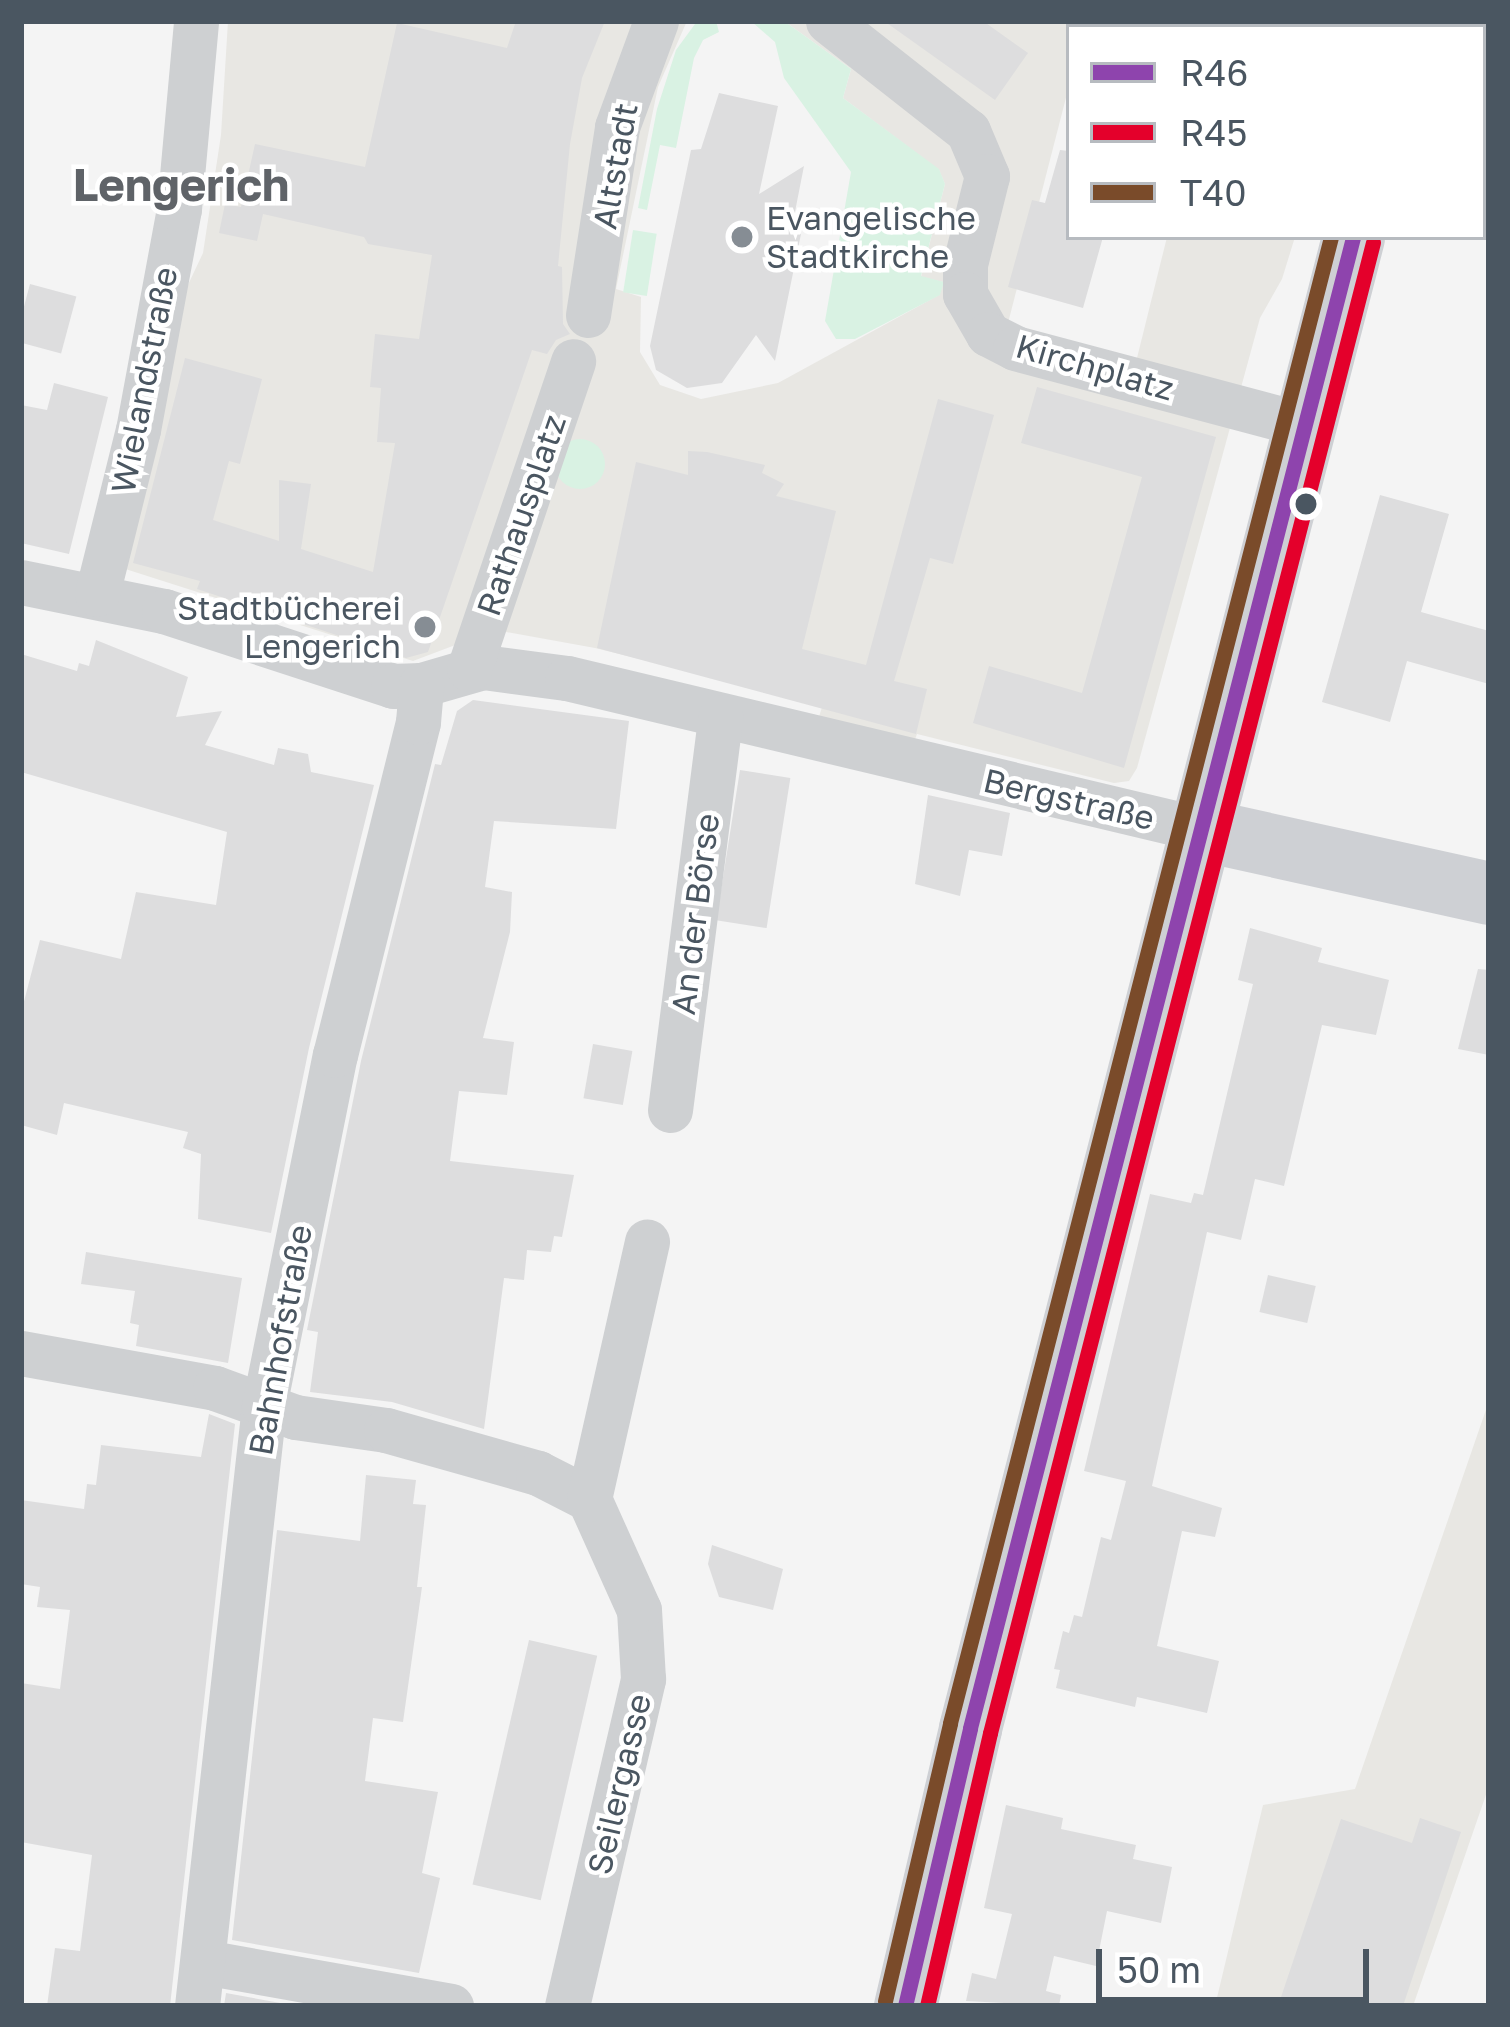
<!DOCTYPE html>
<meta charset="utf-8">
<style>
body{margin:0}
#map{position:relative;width:1510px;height:2027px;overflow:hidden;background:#f4f4f4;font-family:"Golos Text",sans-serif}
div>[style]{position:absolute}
.commercial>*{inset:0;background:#e8e7e3;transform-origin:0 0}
.green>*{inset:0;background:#d9f2e3;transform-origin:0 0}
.round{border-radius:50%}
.building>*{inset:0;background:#ddddde;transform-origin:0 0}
.street>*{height:45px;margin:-22.5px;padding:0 22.5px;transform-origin:22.5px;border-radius:22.5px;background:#ced0d2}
.secondary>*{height:63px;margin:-31.5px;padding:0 31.5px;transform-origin:31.5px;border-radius:31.5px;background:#ced0d4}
.bus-1>*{height:15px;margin:-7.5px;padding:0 7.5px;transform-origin:7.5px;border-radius:7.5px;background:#8e44ad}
.bus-2>*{height:15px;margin:-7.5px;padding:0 7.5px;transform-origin:7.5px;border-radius:7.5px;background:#e4002b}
.bus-3>*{height:15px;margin:-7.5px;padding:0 7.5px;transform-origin:7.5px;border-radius:7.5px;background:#7a4b2a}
.dots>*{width:33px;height:33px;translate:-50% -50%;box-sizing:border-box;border:6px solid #fff;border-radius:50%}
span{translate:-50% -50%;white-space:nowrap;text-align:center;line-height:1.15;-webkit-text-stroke:9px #fff;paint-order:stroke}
.street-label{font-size:33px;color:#4a5661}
.poi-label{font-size:33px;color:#4a5661}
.left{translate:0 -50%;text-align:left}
.right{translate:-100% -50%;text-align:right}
.district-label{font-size:45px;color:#5f6368;font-weight:700}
.frame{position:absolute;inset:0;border:24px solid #4a5661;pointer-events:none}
.legend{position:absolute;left:1066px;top:24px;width:420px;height:216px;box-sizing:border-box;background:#fff;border:3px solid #b7bbc0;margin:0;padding:15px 21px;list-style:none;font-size:36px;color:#4a5661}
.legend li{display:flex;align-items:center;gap:24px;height:60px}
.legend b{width:60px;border:3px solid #b7bbc0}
.scale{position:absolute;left:1096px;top:1949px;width:273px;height:54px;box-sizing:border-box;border:6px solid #4a5661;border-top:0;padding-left:15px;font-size:36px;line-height:42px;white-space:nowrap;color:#4a5661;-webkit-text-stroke:9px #fff;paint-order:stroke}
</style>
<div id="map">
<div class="commercial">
<i style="clip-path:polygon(228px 21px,687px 21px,658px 87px,616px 289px,641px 297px,640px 352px,660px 385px,701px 399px,778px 383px,939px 295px,943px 282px,921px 277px,945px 184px,939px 170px,843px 98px,851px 69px,784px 21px,1106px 21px,1103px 27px,1069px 27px,1069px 86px,1007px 327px,1136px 362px,1167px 237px,1295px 237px,1282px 279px,1260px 318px,1137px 768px,1129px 781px,1114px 783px,917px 734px,914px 742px,818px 720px,823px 704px,595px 648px,495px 630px,413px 661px,116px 566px,178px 306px,203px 253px,221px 135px)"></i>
<i style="left:1221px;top:21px;width:152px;height:6px"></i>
<i style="clip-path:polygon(1489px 1401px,1489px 1786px,1413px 2006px,1215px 2006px,1263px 1805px,1355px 1789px)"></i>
</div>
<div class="green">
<i style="clip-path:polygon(716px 21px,719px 32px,703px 40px,694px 58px,676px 148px,660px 145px,647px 210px,638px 208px,657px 109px,676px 50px,695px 24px)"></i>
<i style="clip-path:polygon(751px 21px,784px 21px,851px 69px,843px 98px,939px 169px,945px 184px,921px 276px,944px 282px,940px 295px,855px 339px,836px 339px,825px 321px,851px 172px,784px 78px,775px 42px)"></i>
<i style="left:633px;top:230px;width:24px;height:63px;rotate:9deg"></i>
<i class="round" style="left:555px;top:439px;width:50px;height:50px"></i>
</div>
<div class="building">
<i style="clip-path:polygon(516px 21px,605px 21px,582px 78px,570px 144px,558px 266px,562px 267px,563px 324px,570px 334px,556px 340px,547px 354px,532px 350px,428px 652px,406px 658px,197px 589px,200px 581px,133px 563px,185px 358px,262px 379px,240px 464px,229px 461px,213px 520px,279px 541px,279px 480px,311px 484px,301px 549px,373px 572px,395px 443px,377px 442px,381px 388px,370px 387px,375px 334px,419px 339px,432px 255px,368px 244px,364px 237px,263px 214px,257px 241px,219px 233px,225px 204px,241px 207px,255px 144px,365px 167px,397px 23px,507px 48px)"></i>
<i style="clip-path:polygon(884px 21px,983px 21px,1028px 53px,995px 100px)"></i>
<i style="clip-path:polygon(719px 93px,778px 106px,759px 194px,804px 166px,791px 232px,801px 234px,775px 361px,756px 335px,722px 383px,687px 388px,656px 370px,650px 346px,691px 150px,701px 149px)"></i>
<i style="clip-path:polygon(1060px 150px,1069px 151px,1069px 237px,1103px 237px,1083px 308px,1008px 287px,1032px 200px,1045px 203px)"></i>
<i style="left:30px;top:284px;width:48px;height:59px;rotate:15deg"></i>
<i style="clip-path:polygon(54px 383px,108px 397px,69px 554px,21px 543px,21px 405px,47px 410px)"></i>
<i style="clip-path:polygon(1037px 387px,1216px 437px,1124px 768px,973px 723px,989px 666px,1082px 693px,1142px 477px,1021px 443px)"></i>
<i style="clip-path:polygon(938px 399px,994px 415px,953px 564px,930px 558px,894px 681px,927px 689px,916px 734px,597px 648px,636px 462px,688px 475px,688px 451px,707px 452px,765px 465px,762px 473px,784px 484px,776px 496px,836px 511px,802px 649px,866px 665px)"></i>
<i style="clip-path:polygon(1380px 495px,1449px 514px,1421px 612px,1489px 631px,1489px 684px,1407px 661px,1390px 722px,1322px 702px)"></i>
<i style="clip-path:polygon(96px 640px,188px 677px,176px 717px,222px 711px,205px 745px,274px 765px,278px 748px,308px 754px,311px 772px,374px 785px,309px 1048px,271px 1233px,198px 1219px,201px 1154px,183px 1148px,188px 1132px,64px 1103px,57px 1135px,21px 1125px,21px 1013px,40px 940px,121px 959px,136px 892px,216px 905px,227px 832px,21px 772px,21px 654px,77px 671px,79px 663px,89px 666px)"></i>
<i style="clip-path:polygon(473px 700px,629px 721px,616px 829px,494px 821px,485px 887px,512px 892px,510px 932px,483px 1038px,514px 1042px,507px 1095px,459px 1091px,450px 1161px,574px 1175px,562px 1237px,554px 1236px,551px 1252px,527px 1250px,524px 1280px,504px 1278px,484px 1429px,392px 1402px,310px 1392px,318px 1332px,307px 1330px,361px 1061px,435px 764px,441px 765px,457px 711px)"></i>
<i style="left:740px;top:770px;width:51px;height:152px;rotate:9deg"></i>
<i style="clip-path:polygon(928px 795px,1010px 813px,1002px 856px,969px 850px,960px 896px,915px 884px)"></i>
<i style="clip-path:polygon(1250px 928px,1322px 948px,1318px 962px,1389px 980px,1376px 1035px,1322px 1025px,1284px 1186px,1255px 1179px,1241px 1240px,1207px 1232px,1152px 1486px,1222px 1508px,1215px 1537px,1182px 1531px,1157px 1646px,1219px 1661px,1207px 1713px,1137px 1697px,1135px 1707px,1056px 1688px,1060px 1670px,1054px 1669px,1063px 1631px,1069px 1633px,1074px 1615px,1082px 1617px,1101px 1537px,1111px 1540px,1126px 1481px,1084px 1471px,1150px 1194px,1191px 1203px,1194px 1193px,1203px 1195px,1253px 984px,1238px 980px)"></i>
<i style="clip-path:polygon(1478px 969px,1489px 970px,1489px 1055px,1458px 1049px)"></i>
<i style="left:593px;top:1044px;width:40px;height:55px;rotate:10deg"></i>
<i style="clip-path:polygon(86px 1252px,242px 1278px,228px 1363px,136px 1346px,139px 1325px,130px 1323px,135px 1291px,81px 1284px)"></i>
<i style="left:1268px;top:1275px;width:49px;height:38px;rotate:13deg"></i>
<i style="clip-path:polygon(209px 1414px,235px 1424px,170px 2006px,47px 2006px,55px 1948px,80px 1951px,92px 1855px,21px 1842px,21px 1683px,60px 1689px,70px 1610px,37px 1607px,40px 1587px,21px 1584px,21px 1500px,84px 1509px,87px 1484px,96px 1485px,101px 1445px,201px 1457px)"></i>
<i style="clip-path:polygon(366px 1475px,416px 1480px,413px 1504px,426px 1505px,417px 1587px,422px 1587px,403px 1722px,373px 1718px,365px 1781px,438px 1792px,422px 1873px,440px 1878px,419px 1973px,232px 1940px,277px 1530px,360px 1541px)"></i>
<i style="clip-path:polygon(712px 1545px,783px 1569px,773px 1610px,719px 1597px,708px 1564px)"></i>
<i style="left:529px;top:1640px;width:70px;height:251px;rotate:13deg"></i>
<i style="clip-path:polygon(1006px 1805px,1063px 1818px,1061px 1829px,1136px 1845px,1133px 1859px,1172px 1867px,1161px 1923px,1107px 1911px,1096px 1966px,1054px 1956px,1046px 1991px,1061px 1995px,1059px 2006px,966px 2001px,972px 1973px,996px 1979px,1012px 1914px,984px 1908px)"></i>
<i style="clip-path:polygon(1420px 1818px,1461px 1832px,1403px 2006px,1278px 2006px,1341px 1819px,1412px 1843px)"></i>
<i style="clip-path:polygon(226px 1993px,297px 2006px,224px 2006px)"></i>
</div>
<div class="street">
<i style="left:828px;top:21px;width:178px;rotate:38.2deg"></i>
<i style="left:968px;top:131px;width:49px;rotate:67.1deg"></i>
<i style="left:987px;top:176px;width:91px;rotate:104deg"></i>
<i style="left:965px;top:264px;width:30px;rotate:90deg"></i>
<i style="left:965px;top:294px;width:46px;rotate:60.1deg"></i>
<i style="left:988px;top:334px;width:30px;rotate:27deg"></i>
<i style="left:1015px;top:348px;width:300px;rotate:14.9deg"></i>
<i style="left:588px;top:315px;width:190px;rotate:-81.2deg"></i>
<i style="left:617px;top:127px;width:113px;rotate:-69.8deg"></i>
<i style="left:21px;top:582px;width:146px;rotate:11.5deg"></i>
<i style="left:164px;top:611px;width:241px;rotate:18.1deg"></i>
<i style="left:393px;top:686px;width:28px;rotate:-2deg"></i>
<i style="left:421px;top:685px;width:65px;rotate:-16.2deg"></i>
<i style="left:483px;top:667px;width:85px;rotate:7.5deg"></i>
<i style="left:567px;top:678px;width:651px;rotate:13.42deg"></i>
<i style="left:97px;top:594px;width:169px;rotate:-76deg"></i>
<i style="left:138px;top:430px;width:225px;rotate:-79.5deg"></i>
<i style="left:179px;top:209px;width:189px;rotate:-84.8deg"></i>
<i style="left:469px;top:669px;width:325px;rotate:-71.3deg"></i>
<i style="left:670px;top:1110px;width:396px;rotate:-82.7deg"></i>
<i style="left:21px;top:1353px;width:197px;rotate:10.2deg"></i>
<i style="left:215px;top:1388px;width:85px;rotate:19.9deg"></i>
<i style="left:295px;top:1417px;width:92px;rotate:8.1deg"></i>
<i style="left:386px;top:1430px;width:158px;rotate:15.8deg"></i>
<i style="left:538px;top:1473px;width:57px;rotate:27deg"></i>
<i style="left:204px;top:1962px;width:251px;rotate:10.1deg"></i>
<i style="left:197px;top:2006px;width:604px;rotate:-83.63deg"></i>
<i style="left:264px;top:1406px;width:358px;rotate:-78.6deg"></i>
<i style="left:335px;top:1055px;width:343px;rotate:-76deg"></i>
<i style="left:418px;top:722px;width:37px;rotate:-85deg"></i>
<i style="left:567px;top:2006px;width:336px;rotate:-76.9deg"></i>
<i style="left:643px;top:1679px;width:69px;rotate:-93.3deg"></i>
<i style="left:639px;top:1610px;width:122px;rotate:-114.2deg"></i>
<i style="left:589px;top:1499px;width:264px;rotate:-77.3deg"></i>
</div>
<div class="secondary">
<i style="left:1413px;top:27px;width:6px;rotate:-81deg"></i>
<i style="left:1200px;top:829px;width:296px;rotate:12.5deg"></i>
<i style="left:905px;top:2006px;width:285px;rotate:-76.8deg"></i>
<i style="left:970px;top:1728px;width:1539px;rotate:-75.59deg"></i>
</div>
<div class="bus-1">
<i style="left:905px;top:2006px;width:285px;rotate:-76.8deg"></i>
<i style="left:970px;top:1728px;width:1539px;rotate:-75.59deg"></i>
</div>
<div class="bus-2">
<i style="left:927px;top:2006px;width:280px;rotate:-77deg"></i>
<i style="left:990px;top:1733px;width:1539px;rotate:-75.59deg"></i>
</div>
<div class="bus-3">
<i style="left:885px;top:2001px;width:285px;rotate:-76.8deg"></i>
<i style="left:950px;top:1723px;width:1534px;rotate:-75.62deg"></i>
</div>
<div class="dots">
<i style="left:742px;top:237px;background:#868d94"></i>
<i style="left:1306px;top:504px;background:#4a5661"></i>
<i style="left:425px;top:627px;background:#868d94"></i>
</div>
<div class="street-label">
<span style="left:615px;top:166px;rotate:-80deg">Altstadt</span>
<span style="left:1095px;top:367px;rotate:16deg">Kirchplatz</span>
<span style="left:144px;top:380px;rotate:-79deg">Wielandstraße</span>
<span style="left:521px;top:515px;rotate:-71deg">Rathausplatz</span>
<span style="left:1069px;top:799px;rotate:13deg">Bergstraße</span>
<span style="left:695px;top:914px;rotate:-83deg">An der Börse</span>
<span style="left:280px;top:1340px;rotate:-80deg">Bahnhofstraße</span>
<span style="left:619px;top:1784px;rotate:-77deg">Seilergasse</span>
</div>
<div class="poi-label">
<span class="left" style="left:766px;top:237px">Evangelische<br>Stadtkirche</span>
<span class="right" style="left:401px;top:627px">Stadtbücherei<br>Lengerich</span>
</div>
<div class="district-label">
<span style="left:181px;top:185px">Lengerich</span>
</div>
<div class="frame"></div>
<ul class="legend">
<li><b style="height:15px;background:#8e44ad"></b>R46</li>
<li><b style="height:15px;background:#e4002b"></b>R45</li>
<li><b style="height:15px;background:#7a4b2a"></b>T40</li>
</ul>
<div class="scale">50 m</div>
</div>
